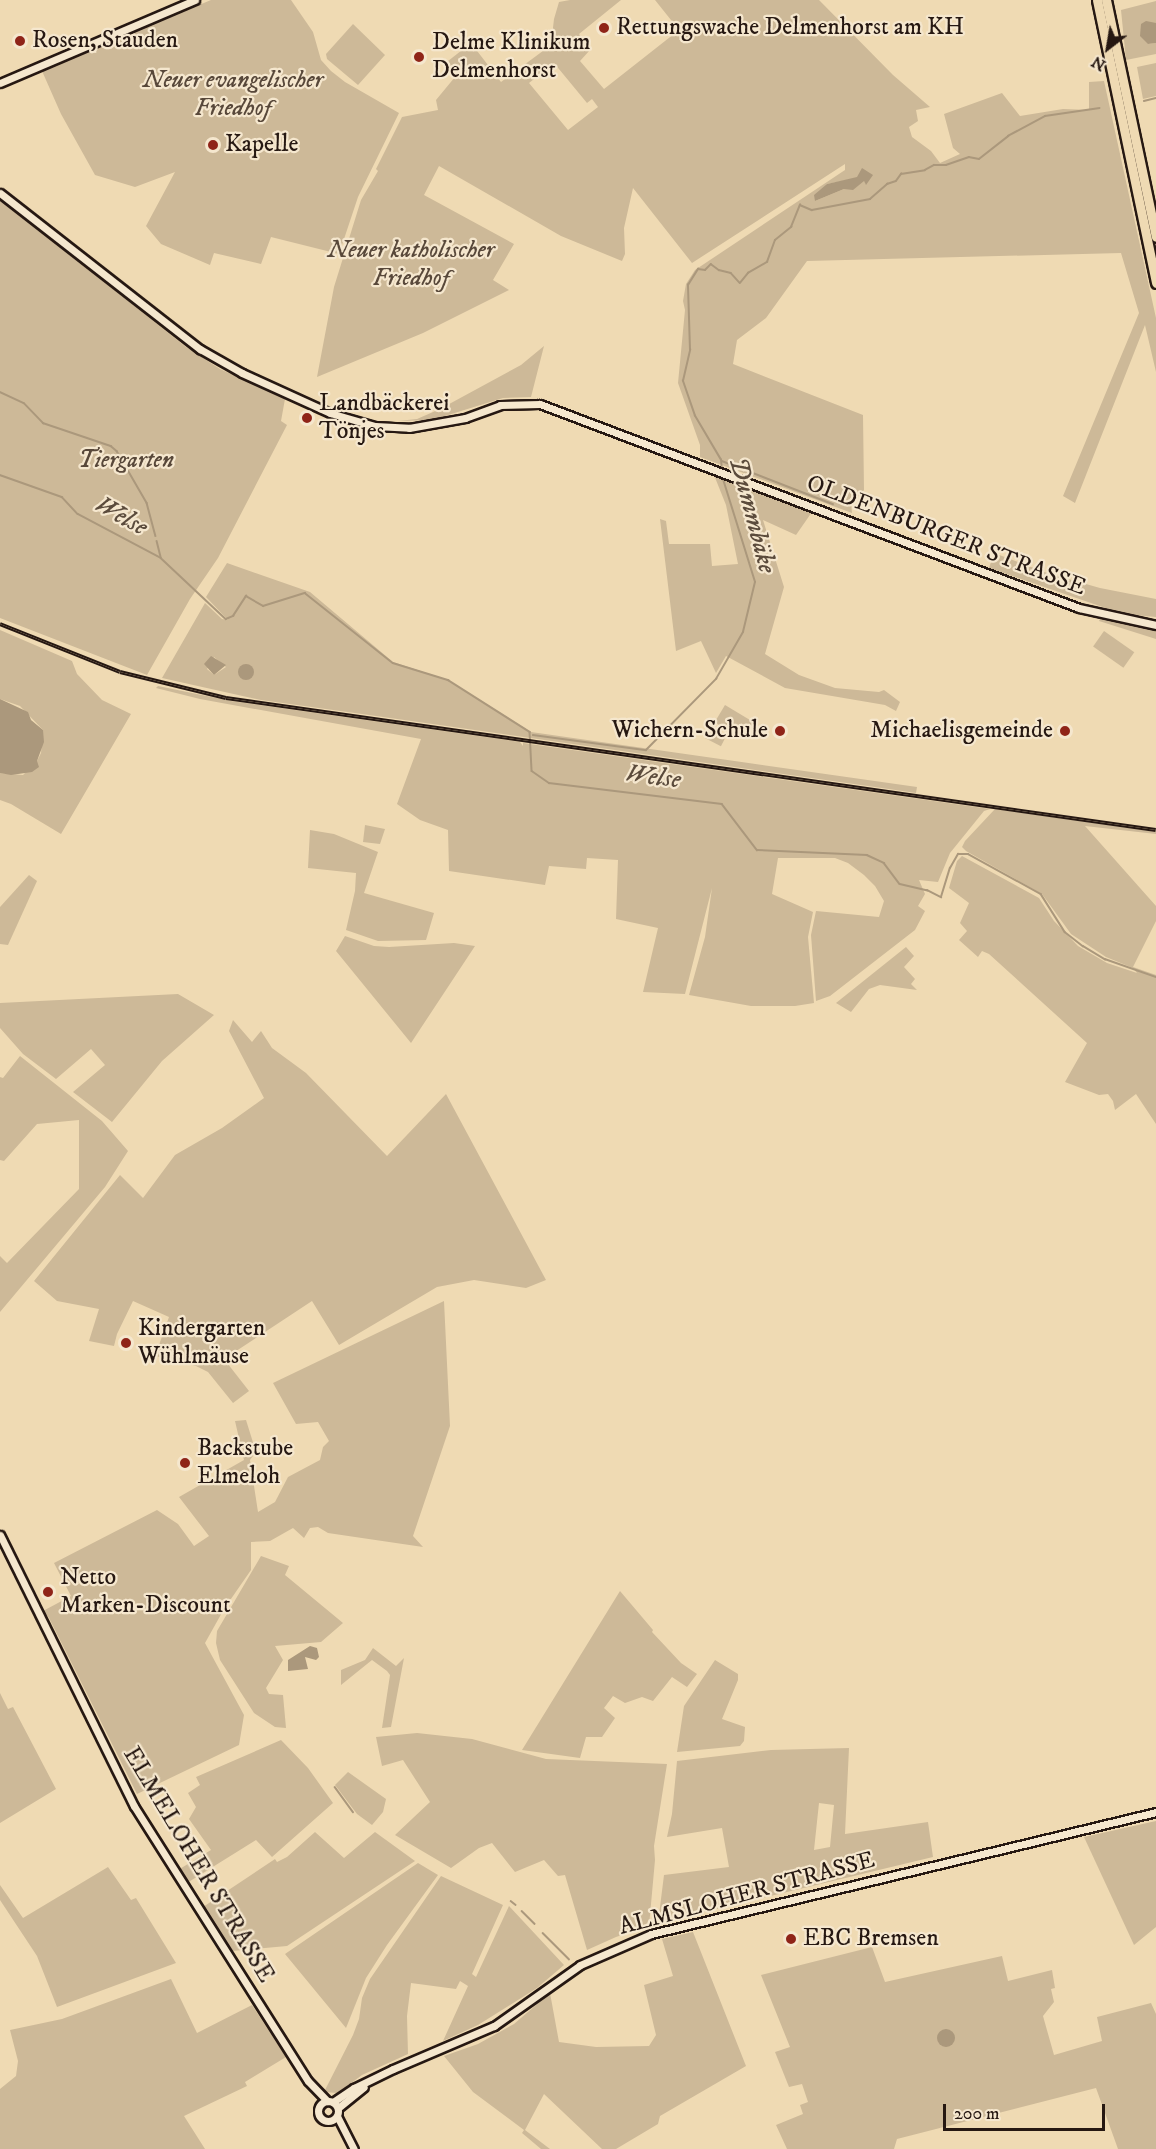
<!DOCTYPE html>
<meta charset="utf-8">
<style>
body{margin:0}
#map{position:relative;width:1156px;height:2149px;overflow:hidden;background:#efdab3;font-family:"IM FELL DW Pica",serif}
div>[style]{position:absolute}
.green>*{inset:0;background:#cdb998;transform-origin:0 0}
.water>*{inset:0;background:#ab987c}
.round{border-radius:50%}
.stream>*{height:1.5px;margin:-0.75px;padding:0 0.75px;transform-origin:0.75px;border-radius:0.75px;background:#ab987c}
.roads{filter:drop-shadow(2px 0 #261812) drop-shadow(-2px 0 #261812) drop-shadow(0 2px #261812) drop-shadow(0 -2px #261812)}
.secondary>*{height:7px;margin:-3.5px;padding:0 3.5px;transform-origin:3.5px;border-radius:3.5px;background:#f5e7ce}
.secondary>.ring{margin:-3.5px;padding:0;box-sizing:content-box;background:none;border:7px solid #f5e7ce;border-radius:50%}
.highway>*{height:9px;margin:-4.5px;padding:0 4.5px;transform-origin:4.5px;border-radius:4.5px;background:#efdab3}
.rail>*{height:4px;margin-top:-2px;transform-origin:0;background:repeating-linear-gradient(90deg,#f5e7ce 0 4.5px,#261812 0 9px);box-sizing:border-box;border-block:2px solid #261812}
.dots>*{width:16px;height:16px;translate:-50% -50%;box-sizing:border-box;border:3px solid #f5e7ce;border-radius:50%}
span{translate:-50% -50%;white-space:nowrap;text-align:center;line-height:1.15;-webkit-text-stroke:4.5px #f5e7ce;paint-order:stroke}
.poi-label{font-size:24px;color:#261812}
.left{translate:0 -50%;text-align:left}
.right{translate:-100% -50%;text-align:right}
.park-label{font-size:24px;color:#58483a;font-style:italic}
.street-label{font-size:24px;color:#261812}
.water-label{font-size:26px;color:#5b4b3c;font-style:italic}
.north{position:absolute;left:1078px;top:18px;width:60px;height:60px;-webkit-text-stroke:4px #f5e7ce;paint-order:stroke;rotate:211deg;font-size:16px;font-weight:700;line-height:24px;text-align:center;color:#261812}
.north::after{content:'';display:block;margin:auto;width:21px;height:27px;background:#261812;clip-path:polygon(50% 0,100% 100%,50% 72%,0 100%)}
.scale{position:absolute;left:943px;top:2104px;width:162px;height:27px;box-sizing:border-box;border:3px solid #261812;border-top:0;padding-left:8px;font-size:18px;line-height:21px;white-space:nowrap;color:#261812;-webkit-text-stroke:4px #f5e7ce;paint-order:stroke}
</style>
<div id="map">
<div class="green">
<i style="clip-path:polygon(211px 0,291px 0,313px 32px,321px 60px,331px 71px,345px 82px,399px 113px,358px 197px,339px 254px,271px 237px,261px 264px,214px 253px,210px 265px,161px 244px,146px 226px,175px 172px,135px 187px,95px 175px,61px 114px,42px 71px)"></i>
<i style="clip-path:polygon(evenodd,570px 0,621px 0,579px 34px,590px 50px,580px 61px,604px 89px,679px 30px,655px 0,819px 0,893px 75px,930px 107px,916px 110px,918px 121px,909px 127px,912px 137px,931px 151px,940px 163px,960px 154px,953px 148px,944px 114px,1002px 93px,1020px 116px,1063px 109px,1089px 110px,1089px 82px,1104px 81px,1156px 318px,1156px 372px,1145px 325px,1075px 503px,1063px 496px,1139px 313px,1121px 253px,807px 261px,766px 318px,737px 340px,733px 364px,863px 415px,864px 490px,851px 503px,852px 513px,700px 457px,700px 445px,678px 383px,685px 310px,683px 301px,686px 284px,695px 270px,845px 170px,845px 164px,692px 263px,633px 188px,624px 228px,625px 254px,622px 261px,561px 236px,439px 166px,424px 195px,514px 244px,493px 280px,509px 290px,423px 333px,317px 377px,334px 287px,361px 200px,378px 171px,376px 169px,402px 117px,438px 110px,436px 100px,455px 77px,443px 65px,471px 43px,501px 82px,551px 45px,554px 19px,559px 2px,570px 0,554px 63px,587px 103px,592px 99px,598px 107px,568px 130px,529px 83px,554px 63px,570px 0,872px 175px,866px 184px,864px 180px,853px 189px,844px 189px,815px 201px,827px 184px,872px 175px)"></i>
<i style="clip-path:polygon(1156px 1px,1156px 23px,1148px 44px,1156px 43px,1156px 54px,1126px 60px,1121px 10px)"></i>
<i style="clip-path:polygon(353px 24px,385px 55px,358px 85px,327px 59px,326px 54px)"></i>
<i style="clip-path:polygon(1156px 63px,1156px 96px,1143px 99px,1137px 67px)"></i>
<i style="clip-path:polygon(0 199px,186px 347px,220px 369px,285px 399px,281px 421px,287px 425px,218px 558px,190px 599px,147px 675px,0 618px)"></i>
<i style="clip-path:polygon(544px 346px,531px 397px,503px 398px,432px 420px,398px 421px,417px 419px,440px 409px,521px 365px)"></i>
<i style="clip-path:polygon(714px 475px,812px 512px,796px 535px,763px 520px,784px 587px,765px 654px,799px 675px,835px 688px,879px 692px,884px 690px,900px 702px,896px 711px,885px 705px,785px 688px,726px 656px,716px 673px,701px 641px,676px 651px,660px 519px,666px 521px,669px 544px,710px 544px,712px 566px,738px 564px,726px 505px)"></i>
<i style="clip-path:polygon(994px 553px,1047px 573px,1100px 588px,1156px 599px,1156px 617px,1123px 614px,989px 568px)"></i>
<i style="clip-path:polygon(evenodd,227px 563px,310px 592px,393px 662px,448px 680px,531px 732px,917px 787px,916px 793px,875px 787px,362px 714px,261px 700px,162px 678px,205px 603px,222px 619px,228px 620px,206px 597px,227px 563px,214px 657px,226px 667px,214px 675px,207px 669px,214px 657px)"></i>
<i style="clip-path:polygon(1101px 617px,1156px 630px,1156px 639px,1099px 621px)"></i>
<i style="clip-path:polygon(0 630px,72px 661px,77px 674px,102px 700px,131px 714px,61px 834px,11px 804px,0 800px,0 773px,23px 775px,37px 761px,41px 753px,43px 730px,20px 706px,0 699px)"></i>
<i style="left:1104px;top:631px;width:37px;height:19px;rotate:35deg"></i>
<i style="clip-path:polygon(158px 686px,231px 701px,520px 742px,523px 746px,523px 743px,990px 809px,984px 811px,950px 853px,938px 882px,919px 880px,925px 894px,918px 906px,925px 911px,915px 930px,830px 996px,816px 1001px,811px 935px,816px 911px,879px 917px,884px 901px,875px 886px,864px 875px,848px 863px,835px 858px,778px 858px,772px 894px,813px 912px,808px 937px,814px 1003px,795px 1006px,751px 1006px,689px 995px,705px 937px,712px 888px,685px 994px,643px 992px,658px 928px,616px 919px,618px 860px,587px 858px,586px 869px,549px 866px,545px 885px,449px 871px,448px 830px,420px 820px,397px 804px,421px 739px,200px 699px,156px 688px)"></i>
<i style="left:725px;top:705px;width:33px;height:20px;rotate:31deg"></i>
<i style="left:709px;top:730px;width:18px;height:9px;rotate:27deg"></i>
<i style="clip-path:polygon(995px 809px,1156px 832px,1156px 834px,1085px 826px,1156px 906px,1156px 921px,1133px 967px,1156px 975px,1156px 1124px,1136px 1094px,1115px 1110px,1113px 1101px,1108px 1094px,1099px 1095px,1065px 1082px,1087px 1043px,989px 954px,982px 951px,978px 957px,959px 940px,967px 931px,960px 923px,969px 903px,949px 888px,957px 861px,962px 856px,1039px 898px,1054px 921px,1078px 946px,1107px 963px,1137px 973px,1133px 968px,1106px 957px,1071px 934px,1042px 894px,966px 851px,962px 847px,965px 841px)"></i>
<i style="clip-path:polygon(365px 825px,385px 829px,380px 844px,363px 842px)"></i>
<i style="clip-path:polygon(310px 830px,334px 834px,378px 852px,364px 893px,434px 913px,426px 940px,378px 941px,346px 930px,355px 891px,356px 873px,308px 868px)"></i>
<i style="clip-path:polygon(29px 875px,37px 881px,8px 945px,0 944px,0 907px)"></i>
<i style="clip-path:polygon(345px 936px,374px 946px,389px 947px,454px 943px,475px 946px,411px 1043px,336px 951px)"></i>
<i style="clip-path:polygon(906px 947px,914px 956px,904px 967px,915px 979px,911px 984px,917px 990px,880px 985px,869px 989px,851px 1012px,836px 1003px)"></i>
<i style="clip-path:polygon(178px 994px,214px 1015px,162px 1061px,112px 1122px,73px 1092px,105px 1065px,91px 1049px,56px 1079px,23px 1054px,0 1028px,0 1003px)"></i>
<i style="clip-path:polygon(233px 1020px,252px 1042px,261px 1031px,272px 1048px,306px 1073px,387px 1156px,446px 1094px,546px 1280px,526px 1288px,474px 1280px,437px 1287px,339px 1345px,312px 1301px,224px 1359px,249px 1391px,233px 1403px,208px 1372px,196px 1366px,155px 1356px,169px 1317px,133px 1301px,117px 1334px,114px 1346px,89px 1341px,99px 1309px,57px 1301px,34px 1281px,120px 1175px,143px 1198px,175px 1155px,222px 1128px,264px 1098px,229px 1031px)"></i>
<i style="clip-path:polygon(20px 1056px,102px 1121px,128px 1151px,105px 1187px,0 1312px,0 1256px,7px 1263px,79px 1189px,79px 1120px,37px 1124px,4px 1161px,0 1160px,0 1077px,3px 1078px)"></i>
<i style="clip-path:polygon(444px 1301px,450px 1426px,413px 1536px,423px 1547px,328px 1533px,318px 1527px,310px 1528px,304px 1538px,293px 1528px,270px 1541px,251px 1542px,251px 1570px,224px 1609px,205px 1643px,244px 1715px,239px 1745px,137px 1794px,49px 1618px,43px 1611px,71px 1596px,54px 1563px,157px 1510px,178px 1524px,194px 1546px,209px 1536px,179px 1497px,244px 1460px,235px 1421px,246px 1420px,256px 1452px,250px 1460px,258px 1512px,275px 1502px,288px 1477px,320px 1460px,323px 1447px,329px 1441px,318px 1422px,296px 1424px,273px 1383px)"></i>
<i style="clip-path:polygon(261px 1556px,289px 1566px,285px 1575px,343px 1623px,321px 1642px,275px 1646px,283px 1660px,266px 1688px,269px 1694px,283px 1695px,286px 1728px,275px 1727px,254px 1713px,220px 1660px,216px 1643px,217px 1631px)"></i>
<i style="clip-path:polygon(620px 1591px,653px 1630px,652px 1632px,681px 1663px,697px 1674px,687px 1687px,672px 1677px,653px 1701px,642px 1697px,625px 1703px,613px 1696px,604px 1708px,615px 1718px,602px 1737px,586px 1737px,580px 1758px,522px 1750px)"></i>
<i style="clip-path:polygon(373px 1648px,396px 1666px,404px 1658px,391px 1727px,382px 1728px,390px 1675px,387px 1671px,372px 1660px,341px 1685px,341px 1670px,365px 1660px)"></i>
<i style="clip-path:polygon(715px 1660px,738px 1674px,738px 1680px,722px 1719px,745px 1727px,744px 1741px,740px 1746px,677px 1752px,684px 1706px)"></i>
<i style="clip-path:polygon(0 1693px,8px 1709px,13px 1707px,56px 1789px,0 1823px)"></i>
<i style="clip-path:polygon(417px 1733px,472px 1739px,546px 1759px,667px 1764px,654px 1846px,655px 1860px,649px 1926px,616px 1937px,587px 1950px,565px 1875px,558px 1876px,544px 1860px,515px 1872px,492px 1843px,479px 1848px,451px 1868px,395px 1835px,430px 1802px,403px 1760px,382px 1766px,376px 1737px)"></i>
<i style="clip-path:polygon(281px 1740px,308px 1768px,333px 1803px,272px 1857px,256px 1840px,187px 1883px,178px 1870px,211px 1850px,189px 1819px,196px 1807px,188px 1793px,200px 1785px,196px 1777px)"></i>
<i style="clip-path:polygon(evenodd,849px 1748px,845px 1834px,928px 1822px,933px 1857px,658px 1923px,664px 1875px,729px 1867px,722px 1828px,667px 1837px,672px 1814px,677px 1761px,771px 1750px,849px 1748px,819px 1803px,834px 1805px,830px 1847px,814px 1850px,819px 1803px)"></i>
<i style="clip-path:polygon(348px 1772px,386px 1799px,383px 1812px,372px 1825px,357px 1814px,335px 1785px)"></i>
<i style="clip-path:polygon(1156px 1821px,1156px 1927px,1134px 1945px,1084px 1837px)"></i>
<i style="clip-path:polygon(315px 1832px,344px 1858px,375px 1832px,415px 1861px,287px 1946px,233px 1951px,203px 1907px,275px 1859px,277px 1862px,287px 1857px)"></i>
<i style="clip-path:polygon(418px 1863px,438px 1875px,387px 1945px,366px 1978px,346px 2028px,285px 1954px)"></i>
<i style="clip-path:polygon(108px 1867px,131px 1900px,136px 1898px,176px 1963px,57px 2007px,37px 1956px,0 1900px,0 1885px,23px 1918px)"></i>
<i style="clip-path:polygon(441px 1876px,503px 1905px,472px 1974px,476px 1977px,509px 1906px,564px 1965px,537px 1988px,478px 2025px,443px 2041px,468px 1986px,460px 1981px,456px 1989px,411px 1983px,407px 2016px,408px 2054px,362px 2075px,338px 2093px,324px 2092px,353px 2035px,359px 2019px,362px 1998px,370px 1979px)"></i>
<i style="clip-path:polygon(693px 1932px,746px 2066px,660px 2116px,658px 2124px,616px 2149px,602px 2149px,544px 2094px,525px 2130px,550px 2149px,541px 2149px,522px 2133px,524px 2130px,473px 2092px,444px 2056px,478px 2044px,514px 2024px,550px 1993px,559px 2042px,596px 2047px,649px 2046px,656px 2035px,644px 1985px,673px 1976px,662px 1939px)"></i>
<i style="clip-path:polygon(872px 1947px,885px 1982px,1002px 1956px,1008px 1981px,1052px 1970px,1055px 1988px,1051px 1989px,1054px 2002px,1043px 2016px,1054px 2055px,1102px 2041px,1097px 2017px,1151px 2003px,1156px 2014px,1156px 2149px,1118px 2149px,1096px 2088px,897px 2139px,894px 2149px,787px 2149px,776px 2125px,803px 2114px,800px 2105px,808px 2102px,802px 2084px,789px 2087px,775px 2052px,790px 2047px,761px 1975px)"></i>
<i style="clip-path:polygon(171px 1979px,197px 2033px,252px 2005px,286px 2057px,245px 2082px,247px 2086px,184px 2116px,205px 2149px,0 2149px,0 2089px,16px 2076px,18px 2061px,10px 2030px,62px 2019px)"></i>
</div>
<div class="water">
<i style="clip-path:polygon(1146px 21px,1156px 23px,1156px 43px,1148px 44px,1140px 36px,1141px 24px)"></i>
<i style="clip-path:polygon(862px 168px,873px 175px,866px 185px,864px 181px,853px 190px,844px 189px,815px 201px,814px 195px,827px 184px,857px 177px)"></i>
<i style="clip-path:polygon(211px 656px,226px 665px,214px 675px,204px 664px)"></i>
<i class="round" style="left:238px;top:664px;width:16px;height:16px"></i>
<i style="clip-path:polygon(0 699px,28px 712px,31px 720px,43px 730px,44px 742px,37px 761px,39px 767px,32px 772px,11px 775px,0 773px)"></i>
<i style="clip-path:polygon(310px 1646px,317px 1648px,319px 1657px,316px 1660px,305px 1657px,308px 1669px,288px 1671px,288px 1660px)"></i>
<i class="round" style="left:937px;top:2029px;width:18px;height:18px"></i>
</div>
<div class="stream">
<i style="left:1144px;top:101px;width:12px;rotate:-14deg"></i>
<i style="left:0;top:392px;width:26px;rotate:25deg"></i>
<i style="left:24px;top:403px;width:28px;rotate:46deg"></i>
<i style="left:43px;top:423px;width:72px;rotate:18.7deg"></i>
<i style="left:111px;top:446px;width:8px;rotate:40deg"></i>
<i style="left:117px;top:451px;width:60px;rotate:60deg"></i>
<i style="left:147px;top:503px;width:34px;rotate:75deg"></i>
<i style="left:722px;top:461px;width:119px;rotate:21.2deg"></i>
<i style="left:722px;top:471px;width:11px;rotate:-95deg"></i>
<i style="left:721px;top:460px;width:51px;rotate:-120.6deg"></i>
<i style="left:695px;top:416px;width:37px;rotate:-109deg"></i>
<i style="left:683px;top:381px;width:32px;rotate:-77deg"></i>
<i style="left:690px;top:350px;width:65px;rotate:-91.8deg"></i>
<i style="left:688px;top:285px;width:19px;rotate:-58deg"></i>
<i style="left:698px;top:269px;width:7px;rotate:8deg"></i>
<i style="left:705px;top:270px;width:8px;rotate:-45deg"></i>
<i style="left:711px;top:264px;width:10px;rotate:37deg"></i>
<i style="left:719px;top:270px;width:12px;rotate:14deg"></i>
<i style="left:731px;top:273px;width:13px;rotate:48deg"></i>
<i style="left:740px;top:283px;width:13px;rotate:-51deg"></i>
<i style="left:748px;top:273px;width:22px;rotate:-30deg"></i>
<i style="left:767px;top:262px;width:23px;rotate:-70deg"></i>
<i style="left:775px;top:240px;width:21px;rotate:-39deg"></i>
<i style="left:791px;top:227px;width:24px;rotate:-68deg"></i>
<i style="left:800px;top:205px;width:13px;rotate:23deg"></i>
<i style="left:812px;top:210px;width:59px;rotate:-10.7deg"></i>
<i style="left:870px;top:199px;width:23px;rotate:-41deg"></i>
<i style="left:887px;top:184px;width:9px;rotate:-18deg"></i>
<i style="left:896px;top:181px;width:9px;rotate:-54deg"></i>
<i style="left:901px;top:174px;width:24px;rotate:-9deg"></i>
<i style="left:925px;top:170px;width:10px;rotate:-29deg"></i>
<i style="left:934px;top:165px;width:12px"></i>
<i style="left:946px;top:165px;width:24px;rotate:-19deg"></i>
<i style="left:969px;top:157px;width:10px;rotate:11deg"></i>
<i style="left:979px;top:159px;width:37px;rotate:-38deg"></i>
<i style="left:1008px;top:136px;width:42px;rotate:-28.4deg"></i>
<i style="left:1045px;top:116px;width:55px;rotate:-8.4deg"></i>
<i style="left:0;top:475px;width:66px;rotate:19.5deg"></i>
<i style="left:62px;top:497px;width:23px;rotate:47deg"></i>
<i style="left:78px;top:514px;width:94px;rotate:27.9deg"></i>
<i style="left:161px;top:558px;width:89px;rotate:43.2deg"></i>
<i style="left:226px;top:619px;width:8px;rotate:-23deg"></i>
<i style="left:233px;top:616px;width:24px;rotate:-57deg"></i>
<i style="left:246px;top:596px;width:20px;rotate:30deg"></i>
<i style="left:263px;top:606px;width:44px;rotate:-17.2deg"></i>
<i style="left:305px;top:593px;width:112px;rotate:38.5deg"></i>
<i style="left:393px;top:663px;width:58px;rotate:17.2deg"></i>
<i style="left:448px;top:680px;width:97px;rotate:32.4deg"></i>
<i style="left:530px;top:732px;width:39px;rotate:87deg"></i>
<i style="left:532px;top:771px;width:21px;rotate:35deg"></i>
<i style="left:549px;top:783px;width:174px;rotate:6.9deg"></i>
<i style="left:722px;top:804px;width:58px;rotate:52.7deg"></i>
<i style="left:757px;top:850px;width:110px;rotate:2.6deg"></i>
<i style="left:867px;top:855px;width:19px;rotate:25deg"></i>
<i style="left:884px;top:863px;width:26px;rotate:53deg"></i>
<i style="left:900px;top:884px;width:28px;rotate:13deg"></i>
<i style="left:927px;top:890px;width:16px;rotate:27deg"></i>
<i style="left:941px;top:897px;width:30px;rotate:-73deg"></i>
<i style="left:950px;top:868px;width:16px;rotate:-60deg"></i>
<i style="left:958px;top:854px;width:10px"></i>
<i style="left:968px;top:854px;width:83px;rotate:28.7deg"></i>
<i style="left:1041px;top:894px;width:45px;rotate:57.7deg"></i>
<i style="left:1065px;top:932px;width:23px;rotate:38deg"></i>
<i style="left:1083px;top:946px;width:26px;rotate:31deg"></i>
<i style="left:1105px;top:959px;width:54px;rotate:19.4deg"></i>
<i style="left:157px;top:541px;width:16px;rotate:76deg"></i>
<i style="left:533px;top:735px;width:114px;rotate:7.6deg"></i>
<i style="left:646px;top:750px;width:100px;rotate:-45.4deg"></i>
<i style="left:716px;top:679px;width:54px;rotate:-60.1deg"></i>
<i style="left:743px;top:632px;width:51px;rotate:-76.5deg"></i>
<i style="left:755px;top:582px;width:111px;rotate:-107.3deg"></i>
<i style="left:335px;top:1787px;width:31px;rotate:54deg"></i>
<i style="left:511px;top:1901px;width:6px;rotate:39deg"></i>
<i style="left:522px;top:1911px;width:18px;rotate:45deg"></i>
<i style="left:543px;top:1933px;width:37px;rotate:45deg"></i>
</div>
<div class="roads">
<div class="secondary">
<i style="left:0;top:83px;width:212px;rotate:-23.1deg"></i>
<i style="left:0;top:193px;width:254px;rotate:38deg"></i>
<i style="left:200px;top:349px;width:48px;rotate:29.7deg"></i>
<i style="left:242px;top:373px;width:97px;rotate:24.4deg"></i>
<i style="left:330px;top:413px;width:47px;rotate:16.1deg"></i>
<i style="left:375px;top:426px;width:34px;rotate:3deg"></i>
<i style="left:409px;top:428px;width:57px;rotate:-10.1deg"></i>
<i style="left:465px;top:418px;width:37px;rotate:-20deg"></i>
<i style="left:500px;top:405px;width:40px;rotate:-1.4deg"></i>
<i style="left:540px;top:404px;width:576px;rotate:20.73deg"></i>
<i style="left:1079px;top:608px;width:79px;rotate:12.4deg"></i>
<i style="left:0;top:1535px;width:302px;rotate:63.7deg"></i>
<i style="left:134px;top:1806px;width:325px;rotate:57.7deg"></i>
<i style="left:308px;top:2081px;width:28px;rotate:46deg"></i>
<i class="ring" style="left:318px;top:2101px;width:13px;height:13px"></i>
<i style="left:333px;top:2102px;width:25px;rotate:-34deg"></i>
<i style="left:354px;top:2088px;width:43px;rotate:-26deg"></i>
<i style="left:393px;top:2069px;width:110px;rotate:-23.1deg"></i>
<i style="left:494px;top:2026px;width:105px;rotate:-35.3deg"></i>
<i style="left:580px;top:1965px;width:77px;rotate:-23.6deg"></i>
<i style="left:651px;top:1934px;width:520px;rotate:-13.58deg"></i>
<i style="left:338px;top:2108px;width:33px;rotate:-39deg"></i>
<i style="left:337px;top:2116px;width:37px;rotate:63deg"></i>
</div>
<div class="highway">
<i style="left:1097px;top:0;width:289px;rotate:78.2deg"></i>
<i style="left:1106px;top:0;width:242px;rotate:78.1deg"></i>
</div>
</div>
<div class="rail">
<i style="left:0;top:624px;width:129px;rotate:21.8deg"></i>
<i style="left:120px;top:672px;width:109px;rotate:13.8deg"></i>
<i style="left:226px;top:698px;width:939px;rotate:8.08deg"></i>
</div>
<div class="dots">
<i style="left:604px;top:28px;background:#8f2418"></i>
<i style="left:20px;top:41px;background:#8f2418"></i>
<i style="left:419px;top:57px;background:#8f2418"></i>
<i style="left:213px;top:145px;background:#8f2418"></i>
<i style="left:307px;top:418px;background:#8f2418"></i>
<i style="left:780px;top:731px;background:#8f2418"></i>
<i style="left:1065px;top:731px;background:#8f2418"></i>
<i style="left:126px;top:1343px;background:#8f2418"></i>
<i style="left:185px;top:1463px;background:#8f2418"></i>
<i style="left:48px;top:1592px;background:#8f2418"></i>
<i style="left:791px;top:1939px;background:#8f2418"></i>
</div>
<div class="poi-label">
<span class="left" style="left:616px;top:28px">Rettungswache Delmenhorst am KH</span>
<span class="left" style="left:32px;top:41px">Rosen, Stauden</span>
<span class="left" style="left:432px;top:57px">Delme Klinikum<br>Delmenhorst</span>
<span class="left" style="left:225px;top:145px">Kapelle</span>
<span class="left" style="left:319px;top:418px">Landbäckerei<br>Tönjes</span>
<span class="right" style="left:768px;top:731px">Wichern-Schule</span>
<span class="right" style="left:1053px;top:731px">Michaelisgemeinde</span>
<span class="left" style="left:138px;top:1343px">Kindergarten<br>Wühlmäuse</span>
<span class="left" style="left:197px;top:1463px">Backstube<br>Elmeloh</span>
<span class="left" style="left:60px;top:1592px">Netto<br>Marken-Discount</span>
<span class="left" style="left:803px;top:1939px">EBC Bremsen</span>
</div>
<div class="park-label">
<span style="left:233px;top:95px">Neuer evangelischer<br>Friedhof</span>
<span style="left:411px;top:265px">Neuer katholischer<br>Friedhof</span>
<span style="left:126px;top:461px">Tiergarten</span>
</div>
<div class="street-label">
<span style="left:946px;top:536px;rotate:21deg">OLDENBURGER STRASSE</span>
<span style="left:198px;top:1865px;rotate:59deg">ELMELOHER STRASSE</span>
<span style="left:747px;top:1894px;rotate:-15deg">ALMSLOHER STRASSE</span>
</div>
<div class="water-label">
<span style="left:752px;top:515px;rotate:75deg">Dummbäke</span>
<span style="left:121px;top:516px;rotate:29deg">Welse</span>
<span style="left:653px;top:777px;rotate:7deg">Welse</span>
</div>
<div class="north">N</div>
<div class="scale">200 m</div>
</div>
